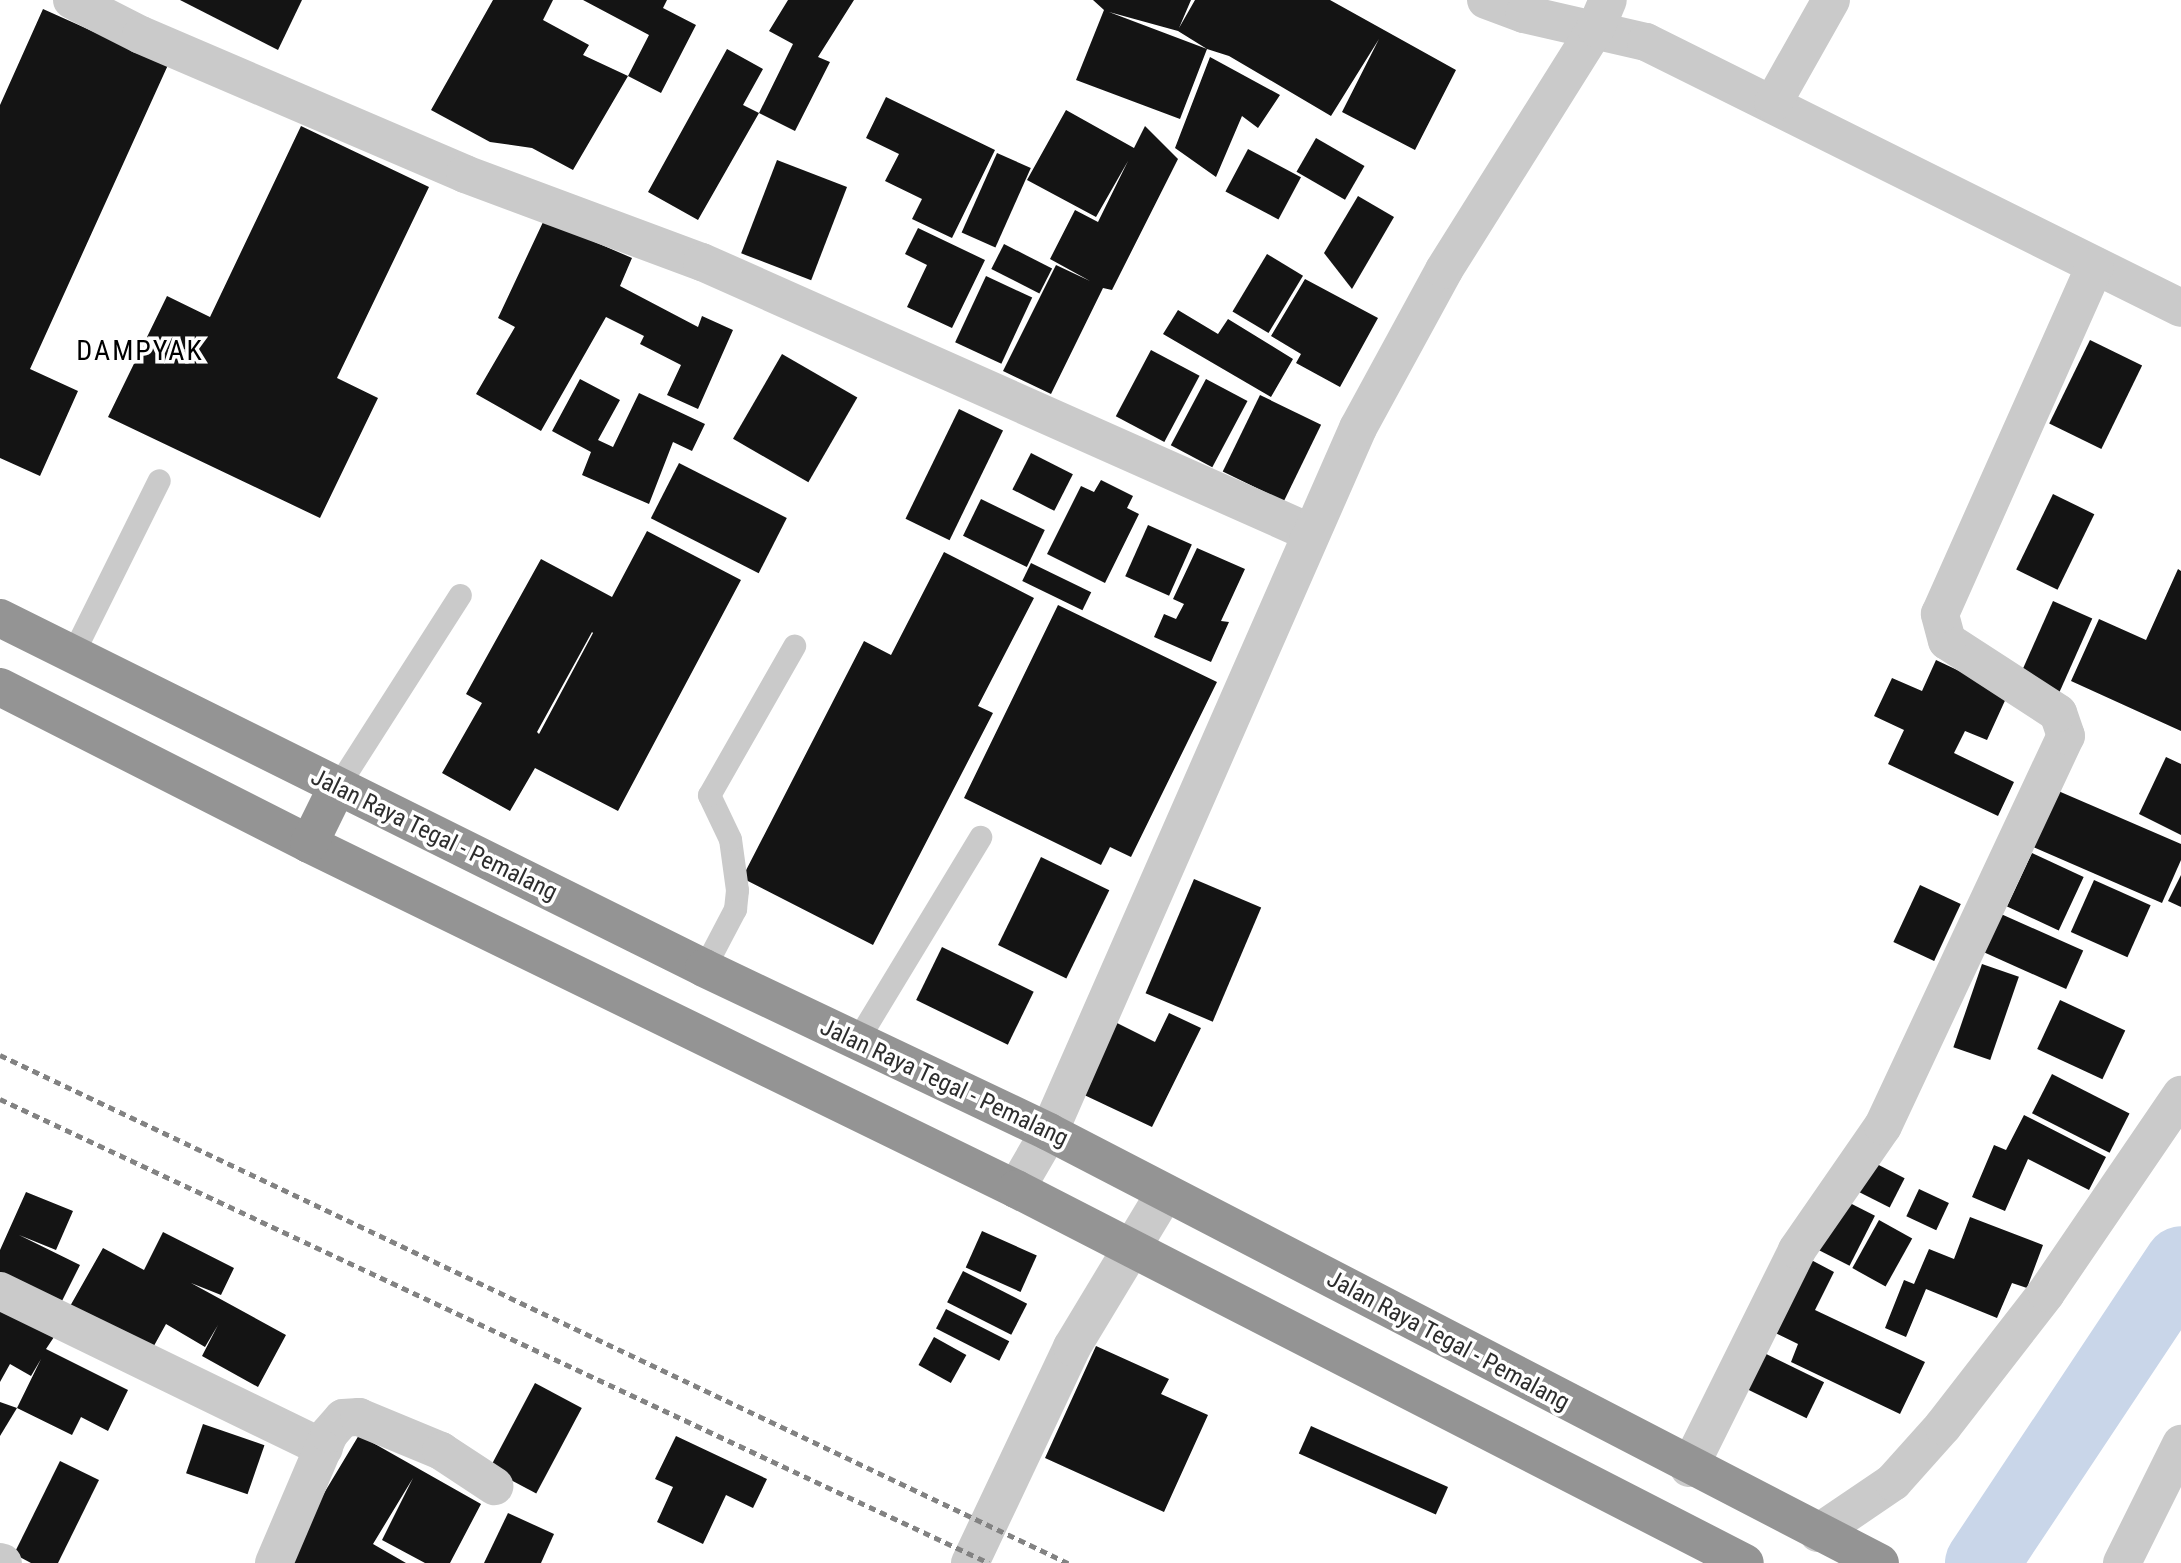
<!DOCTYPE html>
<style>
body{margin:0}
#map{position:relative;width:2181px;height:1563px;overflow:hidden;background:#fff;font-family:"Roboto Condensed",sans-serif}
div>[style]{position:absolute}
.river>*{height:74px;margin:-37px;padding:0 37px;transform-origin:37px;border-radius:37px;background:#c9d6e9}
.building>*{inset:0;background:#141414;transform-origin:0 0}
.lane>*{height:23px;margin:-11.5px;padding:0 11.5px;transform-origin:11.5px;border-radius:11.5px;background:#cacaca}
.street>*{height:38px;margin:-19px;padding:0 19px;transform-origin:19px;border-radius:19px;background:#cacaca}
.highway>*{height:38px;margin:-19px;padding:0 19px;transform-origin:19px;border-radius:19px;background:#949494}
.rail>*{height:5px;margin-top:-2.5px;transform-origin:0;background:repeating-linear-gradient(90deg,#828282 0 7px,transparent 0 12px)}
span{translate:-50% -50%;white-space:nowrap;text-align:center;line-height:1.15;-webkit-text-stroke:7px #fff;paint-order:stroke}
.street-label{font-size:24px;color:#2d2d2d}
.quarter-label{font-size:28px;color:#000;letter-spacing:2px}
</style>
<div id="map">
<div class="river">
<i style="left:1982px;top:1563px;width:360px;rotate:-56.4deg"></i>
</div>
<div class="building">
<i style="clip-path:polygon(180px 0,302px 0,278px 50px)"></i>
<i style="clip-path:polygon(493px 0,553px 0,543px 20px,589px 45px,583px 55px,628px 76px,573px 170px,532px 148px,490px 142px,431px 110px)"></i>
<i style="clip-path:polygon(583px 0,667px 0,663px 8px,696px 25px,661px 93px,628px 76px,649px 35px)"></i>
<i style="clip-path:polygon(788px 0,854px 0,818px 57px,830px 62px,795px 131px,759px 113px,793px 44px,769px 31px)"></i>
<i style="clip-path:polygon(evenodd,1093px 0,1191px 0,1179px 28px,1195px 0,1330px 0,1456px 70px,1415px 150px,1342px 112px,1379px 39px,1331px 116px,1229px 56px,1207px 49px,1180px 119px,1076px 80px,1104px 10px,1093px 0,1109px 12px,1178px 31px,1207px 49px,1109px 12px)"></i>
<i style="clip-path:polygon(43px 9px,168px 65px,30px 369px,78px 391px,40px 476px,0 458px,0 105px)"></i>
<i style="clip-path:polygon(727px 49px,763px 69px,743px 105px,759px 113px,698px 220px,648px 192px)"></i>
<i style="clip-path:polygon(1210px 57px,1280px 95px,1258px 128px,1242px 116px,1216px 177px,1175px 148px)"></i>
<i style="clip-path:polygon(886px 97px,995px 150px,952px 238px,912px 219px,922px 199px,885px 181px,899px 154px,866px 138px)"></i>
<i style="clip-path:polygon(1066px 110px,1134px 148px,1145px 126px,1178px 159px,1112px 290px,1103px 288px,1051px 394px,1003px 371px,1056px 265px,1090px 281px,1050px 259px,1075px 210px,1098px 222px,1128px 161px,1096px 217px,1027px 180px)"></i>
<i style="clip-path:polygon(301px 126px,429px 187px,337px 378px,378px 398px,320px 518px,108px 417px,167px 296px,210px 317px)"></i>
<i style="left:1316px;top:138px;width:56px;height:39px;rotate:30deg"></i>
<i style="left:1248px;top:149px;width:60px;height:48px;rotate:28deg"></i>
<i style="left:997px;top:153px;width:37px;height:87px;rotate:24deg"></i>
<i style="left:777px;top:160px;width:75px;height:100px;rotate:21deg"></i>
<i style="clip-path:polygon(1358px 196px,1394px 217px,1352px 289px,1324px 253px)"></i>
<i style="clip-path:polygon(544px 220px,632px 258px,620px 286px,698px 327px,702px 316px,733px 330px,698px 409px,667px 395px,681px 365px,640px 344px,644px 336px,606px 317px,541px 431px,476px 394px,515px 327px,498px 318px)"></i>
<i style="clip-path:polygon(918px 228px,985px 260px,952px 328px,907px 307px,927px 265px,905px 254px)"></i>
<i style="left:1004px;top:244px;width:54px;height:28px;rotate:27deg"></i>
<i style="left:1267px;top:254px;width:42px;height:67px;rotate:31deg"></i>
<i style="left:986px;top:276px;width:51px;height:73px;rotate:25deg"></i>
<i style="clip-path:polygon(1305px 279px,1378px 318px,1340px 387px,1296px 363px,1301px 354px,1271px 336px)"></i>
<i style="clip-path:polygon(1178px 310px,1218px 334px,1228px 319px,1293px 359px,1271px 397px,1163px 334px)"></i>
<i style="left:2090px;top:340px;width:58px;height:93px;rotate:26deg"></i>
<i style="left:1151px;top:350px;width:55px;height:75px;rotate:28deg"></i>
<i style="left:782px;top:354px;width:87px;height:98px;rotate:30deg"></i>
<i style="clip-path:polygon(580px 379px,620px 400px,598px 440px,613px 447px,639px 393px,705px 424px,692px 451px,673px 442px,649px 504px,582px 475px,591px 452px,552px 431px)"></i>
<i style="left:1206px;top:379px;width:47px;height:75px;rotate:28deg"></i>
<i style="left:1260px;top:395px;width:68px;height:85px;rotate:26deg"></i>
<i style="left:959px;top:409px;width:49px;height:122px;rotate:26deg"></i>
<i style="left:1031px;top:453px;width:47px;height:41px;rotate:27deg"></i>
<i style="left:679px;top:463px;width:121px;height:62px;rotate:27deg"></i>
<i style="clip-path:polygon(1101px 480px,1133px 496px,1127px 508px,1139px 514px,1105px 583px,1047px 554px,1081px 486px,1094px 492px)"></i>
<i style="left:2053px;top:494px;width:46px;height:84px;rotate:26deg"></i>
<i style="left:981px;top:499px;width:71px;height:41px;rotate:26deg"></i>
<i style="left:1148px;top:525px;width:48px;height:56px;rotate:24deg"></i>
<i style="clip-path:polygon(evenodd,647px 531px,741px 580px,618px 811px,535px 768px,510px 811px,442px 773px,482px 703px,466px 694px,541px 559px,612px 597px,647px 531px,592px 632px,593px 633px,539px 734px,537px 732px,592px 632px)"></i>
<i style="clip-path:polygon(1197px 548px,1245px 569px,1221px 621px,1229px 622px,1211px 662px,1154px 637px,1164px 614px,1176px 619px,1184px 604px,1173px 599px)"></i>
<i style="clip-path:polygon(944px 552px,1034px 598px,978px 706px,993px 713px,873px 945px,742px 878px,864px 641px,891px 655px)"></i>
<i style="left:1031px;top:563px;width:67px;height:20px;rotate:26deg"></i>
<i style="clip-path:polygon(2178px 569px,2181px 571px,2181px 731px,2071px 681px,2099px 619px,2146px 640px)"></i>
<i style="left:2053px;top:601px;width:43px;height:91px;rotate:24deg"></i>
<i style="clip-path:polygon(1058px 605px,1217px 682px,1131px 857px,1110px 847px,1101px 865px,964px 798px)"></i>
<i style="clip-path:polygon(1936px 660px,2008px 694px,1987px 740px,1965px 731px,1954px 753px,2014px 782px,1998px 816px,1888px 764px,1904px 730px,1874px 716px,1892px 678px,1922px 691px)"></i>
<i style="clip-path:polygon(2166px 757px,2181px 764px,2181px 835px,2139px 814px)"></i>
<i style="clip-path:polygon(2056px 790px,2181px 844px,2181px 860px,2162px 903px,2031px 846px)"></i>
<i style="left:2032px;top:853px;width:57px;height:59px;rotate:25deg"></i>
<i style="left:1041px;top:857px;width:76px;height:98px;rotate:26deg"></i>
<i style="clip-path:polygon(2181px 875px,2181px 907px,2168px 901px)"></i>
<i style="left:1194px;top:879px;width:73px;height:124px;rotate:23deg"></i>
<i style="left:2094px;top:880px;width:62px;height:57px;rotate:24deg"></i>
<i style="left:1920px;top:885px;width:45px;height:63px;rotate:25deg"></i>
<i style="left:2001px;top:914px;width:90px;height:42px;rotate:24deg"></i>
<i style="left:942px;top:947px;width:102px;height:59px;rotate:26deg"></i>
<i style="left:1982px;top:964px;width:39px;height:88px;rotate:19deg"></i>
<i style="left:2060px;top:1000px;width:72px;height:54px;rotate:25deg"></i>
<i style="clip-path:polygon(1169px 1013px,1201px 1028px,1152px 1127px,1080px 1093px,1115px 1022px,1155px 1042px)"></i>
<i style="left:2052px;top:1074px;width:87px;height:44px;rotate:27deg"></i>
<i style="clip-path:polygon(2024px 1115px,2106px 1157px,2089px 1190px,2028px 1159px,2005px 1211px,1972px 1197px,1994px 1145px,2006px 1150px)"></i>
<i style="left:1869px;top:1160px;width:40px;height:33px;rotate:27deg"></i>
<i style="left:1919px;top:1189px;width:33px;height:30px;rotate:25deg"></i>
<i style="clip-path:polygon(26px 1192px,73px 1211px,56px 1250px,19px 1235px,80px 1265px,56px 1313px,0 1285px,0 1250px)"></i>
<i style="left:1842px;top:1199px;width:37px;height:56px;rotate:27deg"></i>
<i style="clip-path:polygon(1970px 1217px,2043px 1245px,2027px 1288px,2012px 1283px,1997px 1318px,1926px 1289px,1906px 1337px,1885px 1328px,1904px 1280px,1914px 1284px,1929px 1249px,1954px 1259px)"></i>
<i style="left:1879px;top:1220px;width:38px;height:55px;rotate:29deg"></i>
<i style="left:982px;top:1231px;width:60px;height:40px;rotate:24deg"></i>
<i style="clip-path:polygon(163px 1232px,234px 1268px,221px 1295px,191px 1283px,286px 1335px,258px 1387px,202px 1356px,218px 1325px,205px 1347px,166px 1324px,150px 1353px,69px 1308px,103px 1248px,144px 1270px)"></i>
<i style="clip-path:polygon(1798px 1253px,1834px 1272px,1815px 1310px,1925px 1362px,1900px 1414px,1791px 1362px,1798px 1344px,1761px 1326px)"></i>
<i style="left:963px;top:1271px;width:72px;height:35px;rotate:27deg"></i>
<i style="left:946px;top:1309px;width:71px;height:22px;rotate:27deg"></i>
<i style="clip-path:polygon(0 1311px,54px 1337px,46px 1349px,128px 1390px,108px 1431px,81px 1417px,72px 1435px,17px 1408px,41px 1359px,31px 1376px,10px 1364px,0 1382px)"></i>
<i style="left:934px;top:1337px;width:37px;height:32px;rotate:29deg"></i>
<i style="clip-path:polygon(1096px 1346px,1169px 1379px,1161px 1394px,1208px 1415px,1164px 1512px,1045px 1458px)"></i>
<i style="left:1754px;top:1348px;width:78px;height:40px;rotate:26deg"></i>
<i style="left:535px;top:1383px;width:53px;height:97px;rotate:28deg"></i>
<i style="clip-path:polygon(0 1402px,17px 1408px,0 1436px)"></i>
<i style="left:203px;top:1424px;width:65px;height:52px;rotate:19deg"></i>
<i style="left:1311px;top:1426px;width:150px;height:30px;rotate:24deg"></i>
<i style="clip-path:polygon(359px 1435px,481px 1504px,450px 1563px,425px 1563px,382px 1540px,413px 1478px,373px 1544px,406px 1563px,282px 1563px)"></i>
<i style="clip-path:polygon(676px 1436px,767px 1479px,753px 1508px,726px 1495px,703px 1544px,657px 1522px,673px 1487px,655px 1479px)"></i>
<i style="clip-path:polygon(60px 1461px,99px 1480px,58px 1563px,31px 1563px,14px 1554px)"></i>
<i style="clip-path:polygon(508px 1513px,554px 1534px,541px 1563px,484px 1563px)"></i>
</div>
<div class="lane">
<i style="left:72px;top:655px;width:195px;rotate:-63.6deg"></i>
<i style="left:337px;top:787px;width:228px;rotate:-57.4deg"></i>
<i style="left:704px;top:968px;width:67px;rotate:-62.3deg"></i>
<i style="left:735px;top:909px;width:19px;rotate:-84deg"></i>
<i style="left:737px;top:890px;width:51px;rotate:-97.8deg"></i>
<i style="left:730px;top:839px;width:49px;rotate:-115.5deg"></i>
<i style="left:709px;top:795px;width:172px;rotate:-60.3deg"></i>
<i style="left:856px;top:1042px;width:240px;rotate:-58.8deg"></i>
</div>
<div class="street">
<i style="left:72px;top:0;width:77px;rotate:26.9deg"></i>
<i style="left:141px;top:35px;width:353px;rotate:23.2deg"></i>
<i style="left:465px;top:174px;width:253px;rotate:20.4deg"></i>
<i style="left:702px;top:262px;width:664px;rotate:23.98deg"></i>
<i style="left:1486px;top:0;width:40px;rotate:20.2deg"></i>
<i style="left:1524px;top:14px;width:125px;rotate:12.9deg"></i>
<i style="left:1646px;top:42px;width:597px;rotate:26.44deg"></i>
<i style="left:1773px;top:103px;width:118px;rotate:-60.6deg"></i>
<i style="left:1016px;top:1189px;width:66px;rotate:-59.9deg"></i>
<i style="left:1049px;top:1132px;width:769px;rotate:-66.3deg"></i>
<i style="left:1358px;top:428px;width:180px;rotate:-61.4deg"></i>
<i style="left:1444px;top:270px;width:286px;rotate:-57.9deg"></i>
<i style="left:1596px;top:28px;width:30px;rotate:-67deg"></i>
<i style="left:0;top:1291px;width:360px;rotate:25.9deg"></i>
<i style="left:1689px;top:1468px;width:243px;rotate:-63.6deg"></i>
<i style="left:1797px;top:1250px;width:151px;rotate:-55.3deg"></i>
<i style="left:1883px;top:1126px;width:431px;rotate:-64.9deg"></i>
<i style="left:2066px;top:736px;width:24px;rotate:-109deg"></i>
<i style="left:2058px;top:713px;width:132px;rotate:-147deg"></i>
<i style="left:1947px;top:641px;width:28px;rotate:-105deg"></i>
<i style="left:1940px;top:614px;width:381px;rotate:-66deg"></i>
<i style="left:1818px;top:1533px;width:91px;rotate:-34.2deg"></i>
<i style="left:1893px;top:1482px;width:75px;rotate:-48.2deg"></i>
<i style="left:1943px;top:1426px;width:168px;rotate:-52.2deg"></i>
<i style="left:2046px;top:1293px;width:240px;rotate:-55.7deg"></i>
<i style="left:0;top:1562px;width:3px;rotate:18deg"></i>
<i style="left:274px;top:1563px;width:140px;rotate:-66.9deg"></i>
<i style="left:329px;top:1434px;width:21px;rotate:-49deg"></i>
<i style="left:343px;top:1418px;width:16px;rotate:-4deg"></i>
<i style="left:359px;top:1417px;width:89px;rotate:22.5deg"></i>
<i style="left:441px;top:1451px;width:64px;rotate:33.4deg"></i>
<i style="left:970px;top:1563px;width:239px;rotate:-64.7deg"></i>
<i style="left:1072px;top:1347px;width:180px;rotate:-58.9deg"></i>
<i style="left:2122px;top:1563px;width:133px;rotate:-63.6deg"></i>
</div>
<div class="highway">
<i style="left:0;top:618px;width:786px;rotate:26.43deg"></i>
<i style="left:704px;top:968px;width:382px;rotate:25.4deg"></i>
<i style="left:1049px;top:1132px;width:936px;rotate:27.41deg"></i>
<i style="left:0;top:687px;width:347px;rotate:26.9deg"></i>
<i style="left:309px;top:844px;width:787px;rotate:26.01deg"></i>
<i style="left:1016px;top:1189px;width:819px;rotate:27.16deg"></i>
<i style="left:309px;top:844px;width:64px;rotate:-63.8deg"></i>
</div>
<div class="rail">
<i style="left:0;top:1055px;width:1183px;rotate:25.44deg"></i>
<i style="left:0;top:1099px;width:1092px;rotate:25.13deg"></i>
</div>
<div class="street-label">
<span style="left:434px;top:835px;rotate:26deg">Jalan Raya Tegal - Pemalang</span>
<span style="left:944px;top:1083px;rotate:25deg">Jalan Raya Tegal - Pemalang</span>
<span style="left:1448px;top:1341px;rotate:28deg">Jalan Raya Tegal - Pemalang</span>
</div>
<div class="quarter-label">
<span style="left:140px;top:351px">DAMPYAK</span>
</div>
</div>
